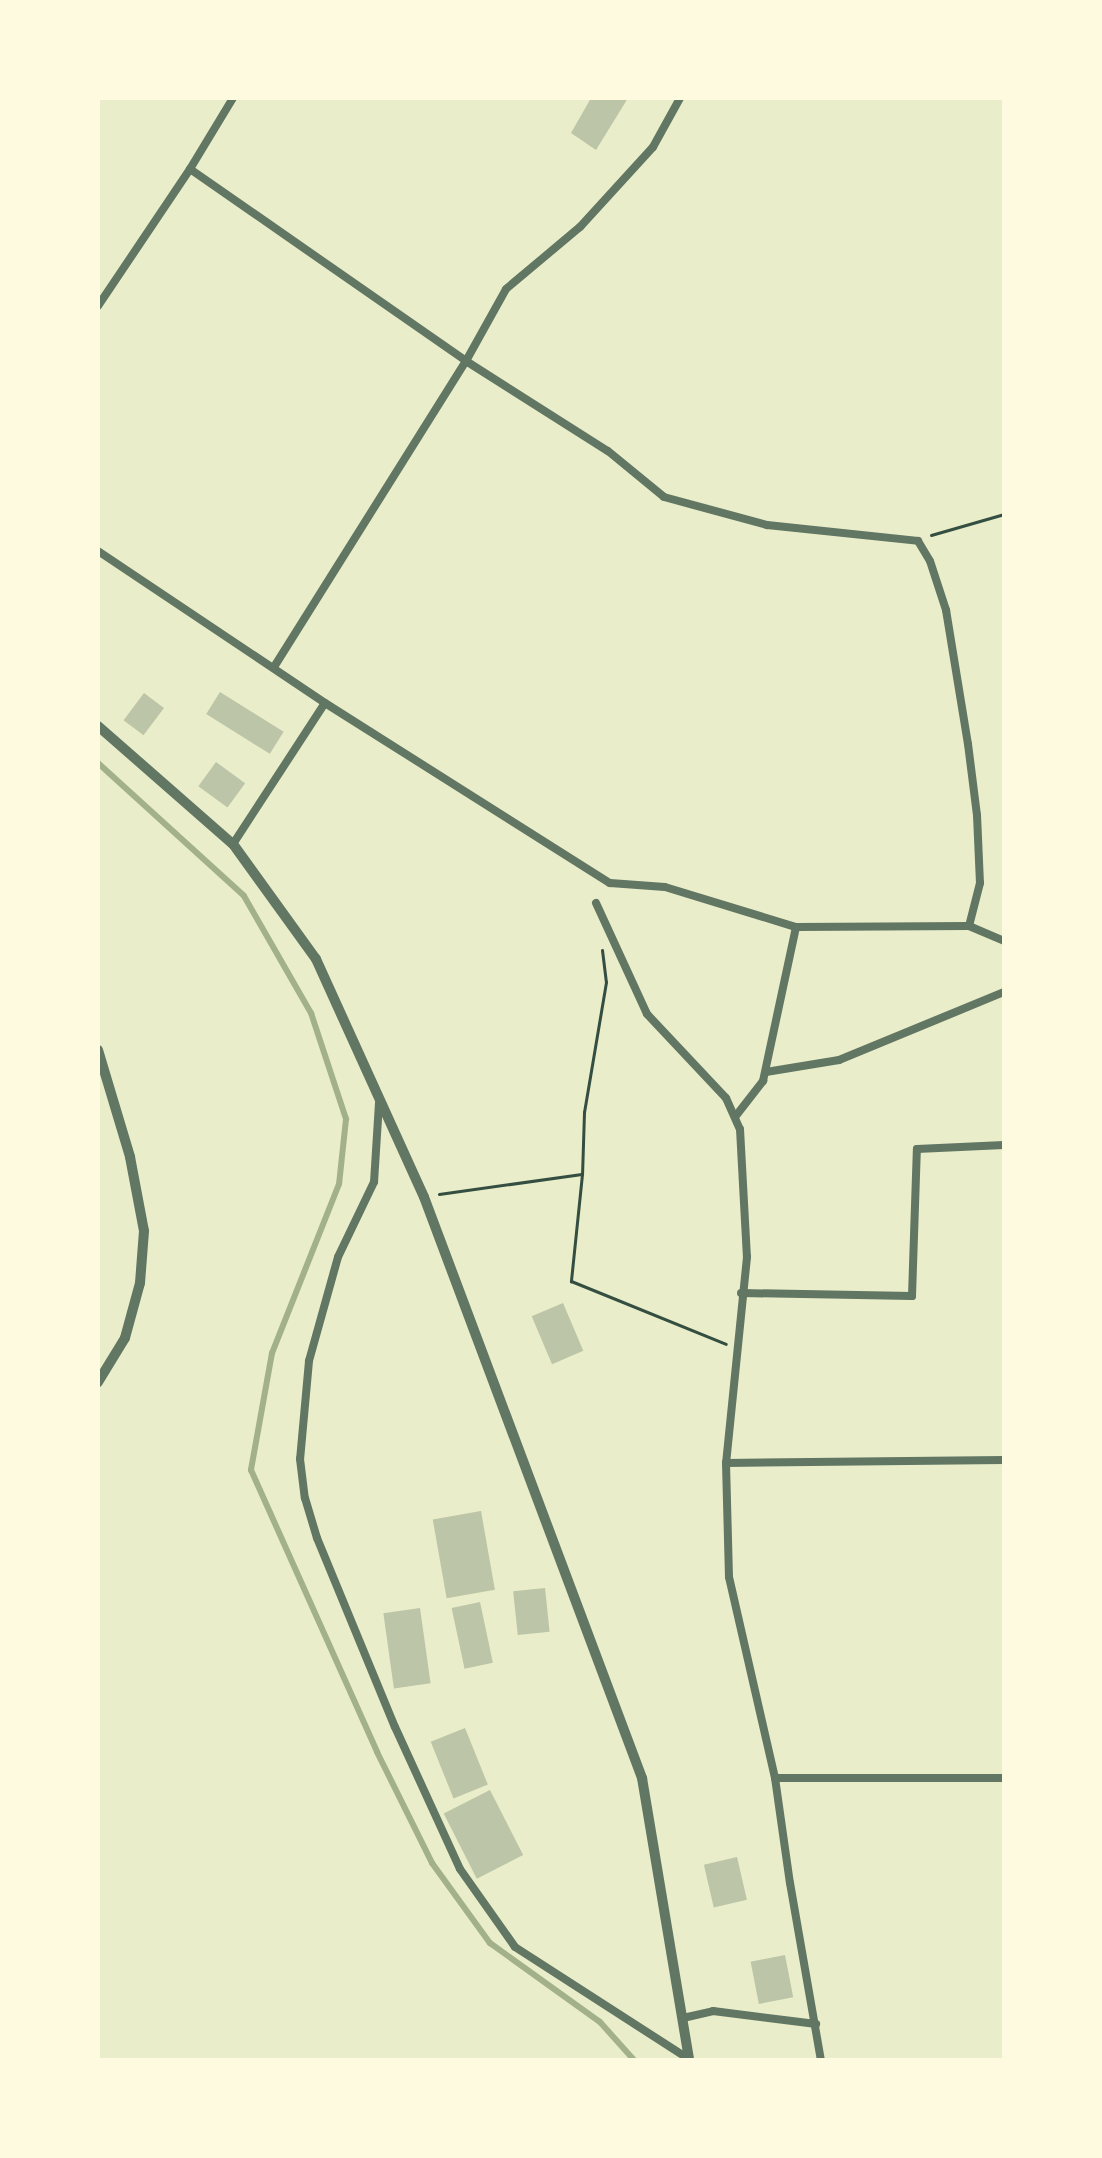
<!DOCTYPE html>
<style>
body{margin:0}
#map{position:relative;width:1102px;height:2158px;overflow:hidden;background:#e9edc9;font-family:Ubuntu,sans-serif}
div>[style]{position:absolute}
.stream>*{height:6px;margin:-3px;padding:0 3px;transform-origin:3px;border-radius:3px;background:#a3b18a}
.building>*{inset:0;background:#bcc5a7;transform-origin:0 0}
.path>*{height:3px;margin:-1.5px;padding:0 1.5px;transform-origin:1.5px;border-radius:1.5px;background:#344e41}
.minor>*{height:8px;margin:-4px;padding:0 4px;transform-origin:4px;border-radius:4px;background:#617663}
.tertiary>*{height:10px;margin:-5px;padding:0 5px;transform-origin:5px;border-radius:5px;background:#617663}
span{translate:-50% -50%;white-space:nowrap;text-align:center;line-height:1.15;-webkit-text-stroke:8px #fefae0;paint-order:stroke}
.frame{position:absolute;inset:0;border:100px solid #fefae0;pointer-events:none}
</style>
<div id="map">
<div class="stream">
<i style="left:98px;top:763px;width:197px;rotate:42.3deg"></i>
<i style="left:244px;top:896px;width:135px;rotate:60.2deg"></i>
<i style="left:311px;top:1013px;width:112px;rotate:71.7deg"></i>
<i style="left:346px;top:1119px;width:65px;rotate:96.1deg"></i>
<i style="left:339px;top:1184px;width:182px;rotate:111.6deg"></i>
<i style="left:272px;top:1353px;width:119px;rotate:100.2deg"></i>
<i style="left:251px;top:1470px;width:309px;rotate:65.9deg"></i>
<i style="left:377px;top:1752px;width:124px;rotate:63.6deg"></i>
<i style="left:432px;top:1863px;width:99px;rotate:54.1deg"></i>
<i style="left:490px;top:1943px;width:135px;rotate:35.7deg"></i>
<i style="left:600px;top:2022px;width:51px;rotate:48.2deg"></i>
</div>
<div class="building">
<i style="clip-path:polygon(591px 98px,628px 98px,596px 150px,571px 133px)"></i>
<i style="left:220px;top:692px;width:75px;height:26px;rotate:32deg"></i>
<i style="left:144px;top:693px;width:25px;height:34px;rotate:37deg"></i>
<i style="left:216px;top:762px;width:36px;height:30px;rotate:36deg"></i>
<i style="left:563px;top:1303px;width:52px;height:34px;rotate:67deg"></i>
<i style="left:481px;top:1511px;width:80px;height:49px;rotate:80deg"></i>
<i style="left:545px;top:1588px;width:44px;height:32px;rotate:84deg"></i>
<i style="left:480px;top:1602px;width:62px;height:29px;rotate:78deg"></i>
<i style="left:420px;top:1608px;width:76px;height:37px;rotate:82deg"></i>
<i style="left:465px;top:1728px;width:61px;height:37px;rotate:68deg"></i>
<i style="left:490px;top:1790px;width:73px;height:52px;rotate:63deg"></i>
<i style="left:737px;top:1857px;width:44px;height:34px;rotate:77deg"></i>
<i style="left:785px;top:1955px;width:43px;height:35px;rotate:79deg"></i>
</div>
<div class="path">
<i style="left:931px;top:535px;width:76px;rotate:-16deg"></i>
<i style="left:602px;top:950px;width:32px;rotate:83deg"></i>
<i style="left:606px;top:982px;width:132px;rotate:99.6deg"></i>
<i style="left:584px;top:1112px;width:62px;rotate:91.8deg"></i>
<i style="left:582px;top:1174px;width:108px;rotate:95.9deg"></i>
<i style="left:571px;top:1281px;width:167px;rotate:22.1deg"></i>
<i style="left:439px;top:1194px;width:144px;rotate:-8deg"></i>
</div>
<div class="minor">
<i style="left:190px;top:169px;width:336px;rotate:34.8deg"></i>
<i style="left:466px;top:361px;width:168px;rotate:32.4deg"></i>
<i style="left:608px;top:451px;width:72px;rotate:39.4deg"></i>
<i style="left:664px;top:497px;width:107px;rotate:15.2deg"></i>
<i style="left:767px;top:525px;width:152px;rotate:6deg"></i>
<i style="left:918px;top:541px;width:23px;rotate:59deg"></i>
<i style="left:930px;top:561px;width:52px;rotate:71.9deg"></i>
<i style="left:946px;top:610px;width:136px;rotate:80.7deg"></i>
<i style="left:968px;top:744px;width:72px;rotate:82.8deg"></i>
<i style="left:977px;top:815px;width:68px;rotate:87.5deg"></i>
<i style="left:980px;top:883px;width:44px;rotate:104.3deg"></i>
<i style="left:98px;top:306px;width:165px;rotate:-56.1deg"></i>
<i style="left:190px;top:169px;width:83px;rotate:-58.8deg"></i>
<i style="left:98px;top:551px;width:273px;rotate:33.8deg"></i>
<i style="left:325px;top:703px;width:337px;rotate:32.3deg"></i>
<i style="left:610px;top:883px;width:55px;rotate:4.2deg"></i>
<i style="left:665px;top:887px;width:137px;rotate:17deg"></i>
<i style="left:796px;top:927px;width:173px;rotate:-0.3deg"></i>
<i style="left:969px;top:926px;width:38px;rotate:23deg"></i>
<i style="left:274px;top:667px;width:361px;rotate:-57.9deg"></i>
<i style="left:466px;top:361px;width:82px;rotate:-60.9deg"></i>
<i style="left:506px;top:289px;width:97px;rotate:-40deg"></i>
<i style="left:580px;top:227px;width:108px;rotate:-47.6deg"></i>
<i style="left:653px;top:147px;width:56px;rotate:-61.1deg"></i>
<i style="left:233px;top:844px;width:168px;rotate:-56.9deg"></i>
<i style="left:596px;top:903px;width:122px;rotate:65.3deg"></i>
<i style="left:647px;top:1014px;width:115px;rotate:46.8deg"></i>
<i style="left:726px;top:1098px;width:34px;rotate:66deg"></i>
<i style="left:740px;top:1129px;width:128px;rotate:86.9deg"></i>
<i style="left:747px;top:1257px;width:207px;rotate:95.8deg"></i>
<i style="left:726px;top:1463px;width:114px;rotate:88.5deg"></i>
<i style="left:729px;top:1577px;width:206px;rotate:77.1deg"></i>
<i style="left:775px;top:1778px;width:106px;rotate:81.9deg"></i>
<i style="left:790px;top:1883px;width:180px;rotate:80.1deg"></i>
<i style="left:766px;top:1072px;width:74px;rotate:-9.3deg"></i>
<i style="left:839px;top:1060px;width:178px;rotate:-22.4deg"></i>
<i style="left:379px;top:1103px;width:79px;rotate:93.6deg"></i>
<i style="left:374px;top:1182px;width:83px;rotate:115.6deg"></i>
<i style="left:338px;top:1257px;width:108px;rotate:105.6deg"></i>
<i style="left:309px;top:1361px;width:98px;rotate:95.2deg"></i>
<i style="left:300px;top:1459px;width:39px;rotate:83deg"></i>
<i style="left:305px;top:1498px;width:42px;rotate:73.3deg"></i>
<i style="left:317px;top:1538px;width:204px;rotate:67.6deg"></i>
<i style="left:395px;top:1727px;width:156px;rotate:65.4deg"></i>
<i style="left:460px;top:1869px;width:95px;rotate:54.8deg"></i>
<i style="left:515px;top:1947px;width:207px;rotate:32.8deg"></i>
<i style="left:735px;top:1117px;width:46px;rotate:-52.1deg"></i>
<i style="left:763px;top:1081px;width:157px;rotate:-77.9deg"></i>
<i style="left:741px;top:1293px;width:171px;rotate:1deg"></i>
<i style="left:912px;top:1296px;width:147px;rotate:-88.1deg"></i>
<i style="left:917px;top:1149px;width:87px;rotate:-2.6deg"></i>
<i style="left:726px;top:1463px;width:278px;rotate:-0.6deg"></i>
<i style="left:775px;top:1778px;width:229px"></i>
<i style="left:683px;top:2018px;width:31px;rotate:-13deg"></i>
<i style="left:713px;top:2011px;width:104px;rotate:7.2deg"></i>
</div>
<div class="tertiary">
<i style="left:98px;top:726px;width:179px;rotate:41.2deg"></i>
<i style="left:233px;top:844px;width:142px;rotate:54.2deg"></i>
<i style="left:316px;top:959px;width:261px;rotate:65.6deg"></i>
<i style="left:424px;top:1197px;width:621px;rotate:69.43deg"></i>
<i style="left:642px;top:1778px;width:286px;rotate:80.5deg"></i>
<i style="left:98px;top:1050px;width:112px;rotate:73.3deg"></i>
<i style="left:130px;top:1157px;width:75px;rotate:79.3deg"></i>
<i style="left:144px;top:1231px;width:52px;rotate:94.4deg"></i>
<i style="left:140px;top:1283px;width:57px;rotate:105.3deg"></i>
<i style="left:125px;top:1338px;width:52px;rotate:121.5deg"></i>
</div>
<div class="frame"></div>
</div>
